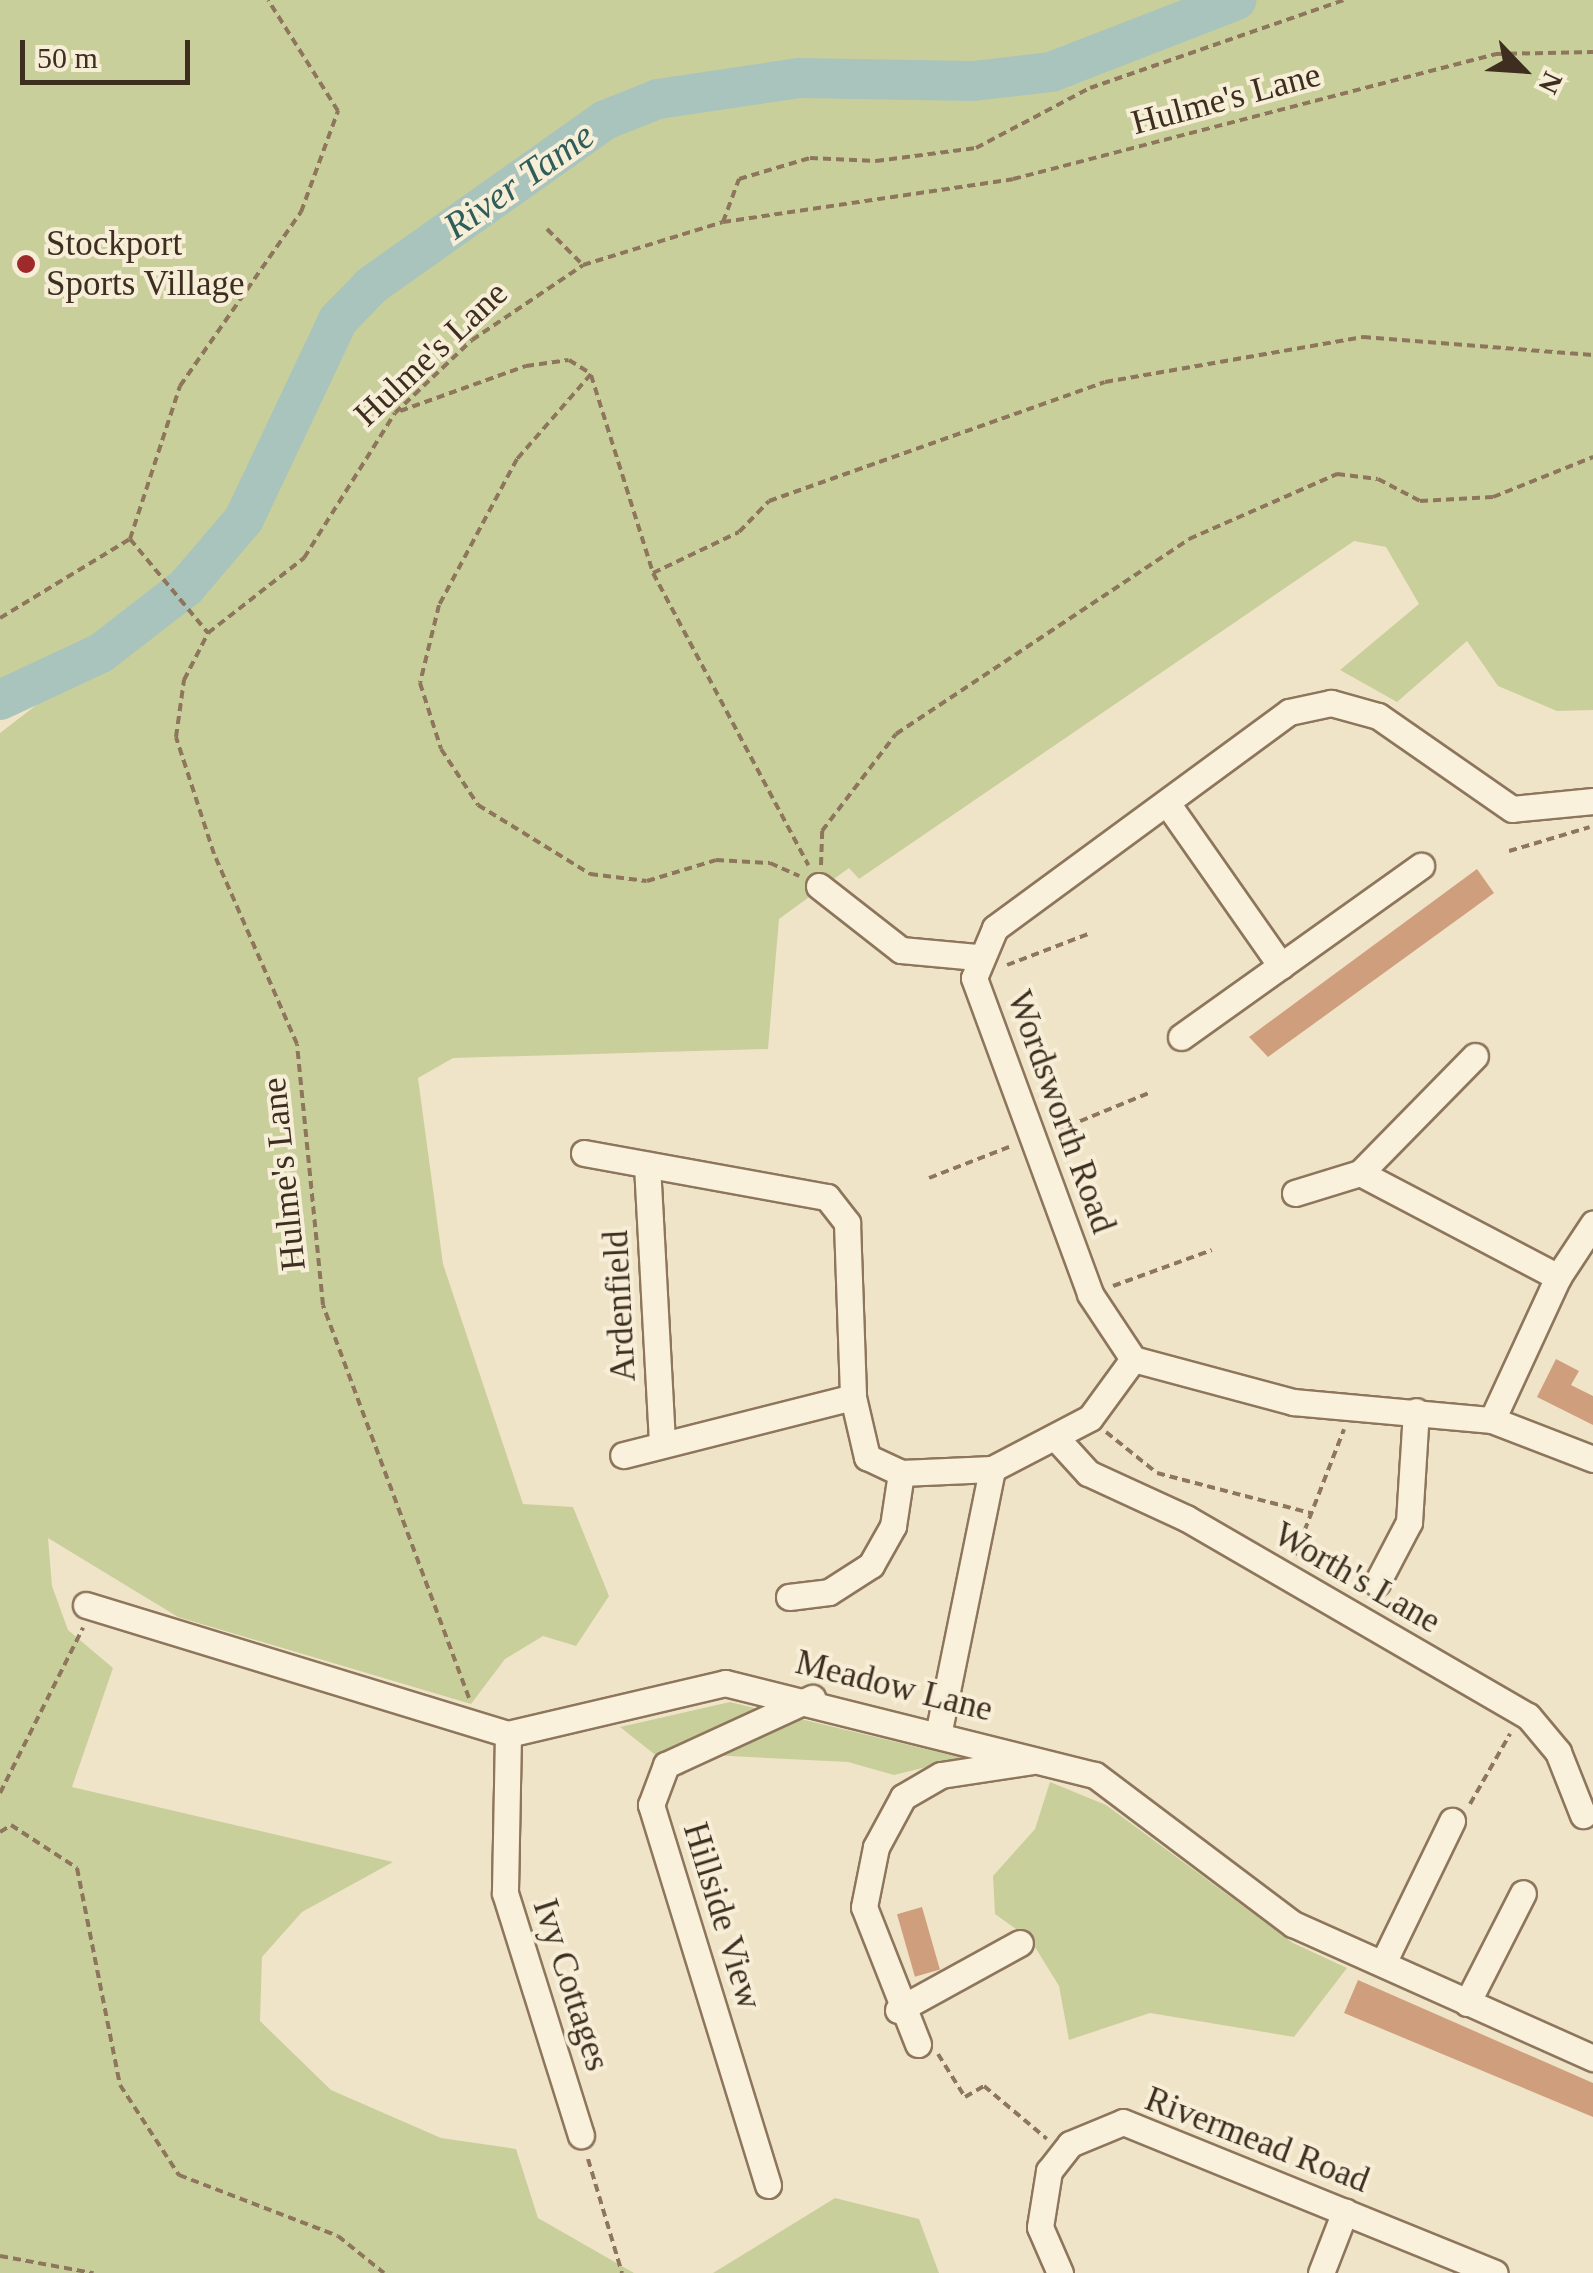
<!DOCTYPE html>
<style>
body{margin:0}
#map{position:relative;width:1593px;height:2273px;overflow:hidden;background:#f0e4c8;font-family:"Times New Roman",serif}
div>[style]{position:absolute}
.green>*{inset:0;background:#c9cf9b}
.river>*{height:40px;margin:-20px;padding:0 20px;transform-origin:20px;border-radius:20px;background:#a9c4bc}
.building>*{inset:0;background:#cf9f7d;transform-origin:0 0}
.path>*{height:4px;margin-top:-2px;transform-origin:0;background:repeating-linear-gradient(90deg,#8d765c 0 8px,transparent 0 13px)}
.roads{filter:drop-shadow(2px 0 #8d765c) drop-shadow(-2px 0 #8d765c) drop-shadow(0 2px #8d765c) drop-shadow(0 -2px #8d765c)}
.minor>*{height:25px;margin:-12.5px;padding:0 12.5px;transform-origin:12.5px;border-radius:12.5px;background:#faf1dc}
.dots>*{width:28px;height:28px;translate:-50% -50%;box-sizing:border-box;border:5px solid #f7eed8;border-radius:50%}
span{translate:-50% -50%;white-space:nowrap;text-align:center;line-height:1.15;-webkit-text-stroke:8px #f7eed8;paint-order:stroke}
.street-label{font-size:35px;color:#3d2e20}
.poi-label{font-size:35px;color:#3d2e20}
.left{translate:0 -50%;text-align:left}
.water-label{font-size:38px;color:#2f5d5a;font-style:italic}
.north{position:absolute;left:1473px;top:20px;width:100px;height:100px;-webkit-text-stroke:8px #f7eed8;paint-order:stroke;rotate:115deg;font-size:28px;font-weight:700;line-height:40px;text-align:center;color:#3d2e20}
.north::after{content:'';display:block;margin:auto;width:35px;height:45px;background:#3d2e20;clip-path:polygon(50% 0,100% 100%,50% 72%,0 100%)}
.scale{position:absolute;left:20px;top:40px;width:170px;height:45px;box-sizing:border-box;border:5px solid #3d2e20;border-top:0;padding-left:12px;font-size:30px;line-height:35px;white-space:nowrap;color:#3d2e20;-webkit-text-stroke:8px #f7eed8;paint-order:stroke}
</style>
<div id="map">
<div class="green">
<i style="clip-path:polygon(0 0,1593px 0,1593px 710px,1557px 711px,1498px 686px,1467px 641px,1397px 702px,1340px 670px,1419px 604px,1386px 547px,1354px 541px,859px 879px,849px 868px,779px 919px,768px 1049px,453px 1058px,418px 1078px,443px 1264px,523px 1504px,573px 1507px,609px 1596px,576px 1646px,543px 1636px,505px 1659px,471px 1704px,178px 1617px,48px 1538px,52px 1586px,68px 1630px,113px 1668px,72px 1787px,393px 1862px,302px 1912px,262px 1957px,260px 2021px,331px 2090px,441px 2138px,516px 2149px,538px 2218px,634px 2273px,0 2273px,0 733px,43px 700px,0 689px)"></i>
<i style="clip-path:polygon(730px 1702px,963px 1758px,894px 1775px,848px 1762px,710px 1755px,682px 1776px,620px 1727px)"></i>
<i style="clip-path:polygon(1050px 1782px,1106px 1805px,1293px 1943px,1347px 1968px,1294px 2037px,1150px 2013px,1069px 2040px,1059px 1986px,1030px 1939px,995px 1914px,993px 1876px,1035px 1829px)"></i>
<i style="clip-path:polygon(835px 2198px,919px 2219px,939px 2273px,713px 2273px)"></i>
</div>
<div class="river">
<i style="left:0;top:700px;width:111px;rotate:-25deg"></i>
<i style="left:101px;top:653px;width:108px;rotate:-37.8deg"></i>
<i style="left:186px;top:587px;width:89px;rotate:-49.5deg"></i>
<i style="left:244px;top:519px;width:220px;rotate:-64.7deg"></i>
<i style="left:338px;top:320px;width:49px;rotate:-45.8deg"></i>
<i style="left:372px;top:285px;width:286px;rotate:-35.3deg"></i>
<i style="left:605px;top:120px;width:57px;rotate:-21.6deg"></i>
<i style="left:658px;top:99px;width:143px;rotate:-8.5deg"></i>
<i style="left:799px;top:78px;width:174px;rotate:1deg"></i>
<i style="left:973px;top:81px;width:79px;rotate:-6.6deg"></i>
<i style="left:1051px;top:72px;width:199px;rotate:-21.2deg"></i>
</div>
<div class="building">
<i style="clip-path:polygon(1477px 869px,1494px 893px,1468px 912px,1268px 1057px,1249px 1037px)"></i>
<i style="clip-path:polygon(1556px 1359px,1579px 1371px,1571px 1385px,1593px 1396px,1593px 1425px,1537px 1397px)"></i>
<i style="left:922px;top:1907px;width:65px;height:26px;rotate:74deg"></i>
<i style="clip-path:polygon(1358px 1980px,1593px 2083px,1593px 2117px,1344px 2013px)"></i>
</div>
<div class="path">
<i style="left:723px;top:222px;width:46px;rotate:-69.6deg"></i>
<i style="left:739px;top:179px;width:74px;rotate:-16.5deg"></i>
<i style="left:810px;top:158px;width:66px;rotate:2.6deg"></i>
<i style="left:876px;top:161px;width:101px;rotate:-7.4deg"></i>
<i style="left:976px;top:148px;width:129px;rotate:-27.8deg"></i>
<i style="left:1090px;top:88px;width:269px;rotate:-19.1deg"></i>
<i style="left:547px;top:229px;width:51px;rotate:45deg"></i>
<i style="left:591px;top:375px;width:207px;rotate:72.6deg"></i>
<i style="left:653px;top:573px;width:95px;rotate:-25.5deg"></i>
<i style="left:739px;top:532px;width:43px;rotate:-45.9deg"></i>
<i style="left:769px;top:501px;width:356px;rotate:-19.5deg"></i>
<i style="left:1105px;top:382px;width:262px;rotate:-9.9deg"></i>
<i style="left:1363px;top:337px;width:231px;rotate:4.5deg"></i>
<i style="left:400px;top:411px;width:134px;rotate:-19.7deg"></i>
<i style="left:526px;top:366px;width:43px;rotate:-7.9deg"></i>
<i style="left:569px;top:360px;width:26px;rotate:32deg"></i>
<i style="left:591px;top:374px;width:113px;rotate:131deg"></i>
<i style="left:517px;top:459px;width:166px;rotate:118.1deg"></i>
<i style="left:439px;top:605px;width:80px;rotate:103.7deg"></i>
<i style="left:420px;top:683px;width:69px;rotate:72.3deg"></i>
<i style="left:441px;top:749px;width:67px;rotate:56.5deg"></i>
<i style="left:478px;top:805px;width:132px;rotate:31.6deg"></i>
<i style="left:590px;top:874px;width:57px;rotate:7deg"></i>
<i style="left:647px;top:881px;width:72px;rotate:-16.9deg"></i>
<i style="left:716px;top:860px;width:54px;rotate:3.2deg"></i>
<i style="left:770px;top:863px;width:32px;rotate:24deg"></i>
<i style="left:130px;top:539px;width:161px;rotate:-71.9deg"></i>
<i style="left:180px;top:386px;width:212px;rotate:-55.2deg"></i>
<i style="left:301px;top:212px;width:108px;rotate:-69.9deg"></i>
<i style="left:338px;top:111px;width:131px;rotate:-122.2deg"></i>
<i style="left:653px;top:573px;width:331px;rotate:62deg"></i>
<i style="left:0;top:618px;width:152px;rotate:-31.3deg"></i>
<i style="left:130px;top:539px;width:122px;rotate:50.3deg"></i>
<i style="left:1509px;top:851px;width:84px;rotate:-16.5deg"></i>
<i style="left:821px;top:865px;width:34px;rotate:-88deg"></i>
<i style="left:822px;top:831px;width:122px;rotate:-52.7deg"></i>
<i style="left:896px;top:734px;width:352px;rotate:-33.6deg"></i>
<i style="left:1189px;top:539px;width:162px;rotate:-23.7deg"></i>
<i style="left:1337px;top:474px;width:41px;rotate:7deg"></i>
<i style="left:1378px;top:479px;width:47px;rotate:27.6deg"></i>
<i style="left:1420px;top:501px;width:73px;rotate:-3.1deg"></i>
<i style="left:1493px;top:497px;width:108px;rotate:-21.8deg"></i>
<i style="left:1007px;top:965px;width:90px;rotate:-20.9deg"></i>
<i style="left:1056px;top:1131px;width:100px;rotate:-22.2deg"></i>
<i style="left:929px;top:1178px;width:86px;rotate:-21.2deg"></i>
<i style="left:1113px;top:1286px;width:105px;rotate:-20deg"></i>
<i style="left:1106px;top:1432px;width:65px;rotate:38.8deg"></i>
<i style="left:1157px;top:1473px;width:159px;rotate:14.6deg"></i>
<i style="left:1295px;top:1555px;width:135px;rotate:-68.7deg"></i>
<i style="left:469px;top:1698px;width:419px;rotate:-110.4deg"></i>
<i style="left:323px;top:1305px;width:262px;rotate:-95.7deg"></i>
<i style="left:297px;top:1044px;width:207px;rotate:-113.6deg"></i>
<i style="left:214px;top:854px;width:123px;rotate:-108deg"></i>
<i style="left:176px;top:737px;width:58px;rotate:-82deg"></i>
<i style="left:184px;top:680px;width:53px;rotate:-62.9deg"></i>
<i style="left:208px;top:633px;width:122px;rotate:-38deg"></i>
<i style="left:304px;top:558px;width:171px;rotate:-57.9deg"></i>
<i style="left:395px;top:413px;width:106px;rotate:-43.5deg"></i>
<i style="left:472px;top:340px;width:134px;rotate:-34deg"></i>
<i style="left:583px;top:265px;width:146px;rotate:-17.1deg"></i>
<i style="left:723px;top:222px;width:293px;rotate:-8.4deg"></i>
<i style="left:1013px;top:179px;width:499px;rotate:-14.5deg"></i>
<i style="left:1496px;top:54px;width:97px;rotate:-1.2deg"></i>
<i style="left:0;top:1793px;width:185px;rotate:-63.3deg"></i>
<i style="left:1470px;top:1804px;width:81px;rotate:-60.3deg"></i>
<i style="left:0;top:1832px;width:13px;rotate:-32deg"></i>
<i style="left:11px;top:1825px;width:79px;rotate:33.1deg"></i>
<i style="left:77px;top:1868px;width:221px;rotate:78.8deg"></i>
<i style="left:120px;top:2085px;width:108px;rotate:56.8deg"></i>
<i style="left:179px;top:2175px;width:170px;rotate:21deg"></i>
<i style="left:338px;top:2236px;width:59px;rotate:38.8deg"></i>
<i style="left:938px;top:2054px;width:51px;rotate:57.9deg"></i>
<i style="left:965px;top:2097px;width:22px;rotate:-30deg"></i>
<i style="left:984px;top:2086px;width:82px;rotate:40.1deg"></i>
<i style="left:588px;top:2159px;width:119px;rotate:73.4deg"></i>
<i style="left:0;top:2256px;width:95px;rotate:10.4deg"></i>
</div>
<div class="roads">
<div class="minor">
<i style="left:1593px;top:801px;width:81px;rotate:174.4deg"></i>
<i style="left:1512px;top:809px;width:163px;rotate:-145.2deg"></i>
<i style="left:1378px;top:716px;width:49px;rotate:-164.5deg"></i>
<i style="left:1331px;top:703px;width:43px;rotate:167.9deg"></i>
<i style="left:1289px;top:712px;width:365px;rotate:143.7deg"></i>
<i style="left:995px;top:928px;width:54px;rotate:112.8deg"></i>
<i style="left:974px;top:978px;width:337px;rotate:69.8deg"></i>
<i style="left:1090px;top:1294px;width:78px;rotate:56.5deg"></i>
<i style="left:1133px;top:1359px;width:166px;rotate:15deg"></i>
<i style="left:1293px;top:1402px;width:200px;rotate:5.2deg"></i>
<i style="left:1492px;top:1420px;width:108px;rotate:21.1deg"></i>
<i style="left:1167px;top:803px;width:199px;rotate:55deg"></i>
<i style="left:819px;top:886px;width:104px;rotate:38deg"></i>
<i style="left:901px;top:950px;width:76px;rotate:5.3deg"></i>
<i style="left:1181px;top:1037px;width:295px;rotate:-35.5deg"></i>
<i style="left:584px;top:1153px;width:247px;rotate:10.3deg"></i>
<i style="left:827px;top:1197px;width:33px;rotate:52deg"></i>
<i style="left:847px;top:1223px;width:174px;rotate:88deg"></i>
<i style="left:853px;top:1397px;width:237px;rotate:165.8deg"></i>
<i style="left:647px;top:1165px;width:278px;rotate:86.9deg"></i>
<i style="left:1360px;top:1173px;width:224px;rotate:27.7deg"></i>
<i style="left:1295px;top:1193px;width:68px;rotate:-17.1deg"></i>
<i style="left:1360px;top:1173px;width:164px;rotate:-45.5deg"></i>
<i style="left:853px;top:1397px;width:62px;rotate:76.9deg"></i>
<i style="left:867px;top:1457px;width:38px;rotate:25deg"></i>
<i style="left:901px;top:1473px;width:91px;rotate:-2.5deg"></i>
<i style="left:992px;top:1469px;width:110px;rotate:-27.5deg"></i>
<i style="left:1090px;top:1418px;width:73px;rotate:-53.9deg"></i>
<i style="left:1492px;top:1420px;width:157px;rotate:-65.2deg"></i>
<i style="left:1558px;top:1277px;width:64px;rotate:-56.6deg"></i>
<i style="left:1057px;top:1439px;width:46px;rotate:47.6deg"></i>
<i style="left:1088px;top:1473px;width:108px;rotate:24.7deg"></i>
<i style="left:1186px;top:1518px;width:395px;rotate:30.1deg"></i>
<i style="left:1528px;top:1716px;width:47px;rotate:50.2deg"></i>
<i style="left:1558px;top:1752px;width:68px;rotate:68.4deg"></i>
<i style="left:1377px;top:1583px;width:69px;rotate:-62.3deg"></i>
<i style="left:1409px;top:1522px;width:111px;rotate:-86.4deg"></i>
<i style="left:789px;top:1597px;width:40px;rotate:-7.1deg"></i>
<i style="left:829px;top:1592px;width:50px;rotate:-32.7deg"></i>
<i style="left:871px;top:1565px;width:45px;rotate:-60.6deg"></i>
<i style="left:893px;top:1526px;width:54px;rotate:-81.4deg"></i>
<i style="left:86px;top:1605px;width:441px;rotate:17deg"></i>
<i style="left:508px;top:1734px;width:223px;rotate:-13.2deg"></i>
<i style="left:725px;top:1683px;width:381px;rotate:14deg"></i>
<i style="left:1095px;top:1775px;width:248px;rotate:37deg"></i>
<i style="left:1293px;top:1924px;width:329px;rotate:24.1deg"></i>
<i style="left:508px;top:1734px;width:159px;rotate:91.1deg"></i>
<i style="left:505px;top:1893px;width:254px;rotate:72.6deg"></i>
<i style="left:938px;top:1735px;width:271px;rotate:-78.5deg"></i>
<i style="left:1383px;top:1963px;width:158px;rotate:-64.1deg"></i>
<i style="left:1467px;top:2003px;width:123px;rotate:-63deg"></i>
<i style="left:898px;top:2010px;width:139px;rotate:-28.8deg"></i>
<i style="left:918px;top:2044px;width:147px;rotate:-111.5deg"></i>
<i style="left:864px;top:1907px;width:61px;rotate:-78.7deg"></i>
<i style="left:876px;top:1847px;width:57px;rotate:-61.6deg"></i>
<i style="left:903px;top:1797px;width:44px;rotate:-30.1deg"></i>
<i style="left:941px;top:1775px;width:92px;rotate:-8.7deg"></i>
<i style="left:768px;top:2185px;width:398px;rotate:-107.1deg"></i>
<i style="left:651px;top:1805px;width:43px;rotate:-69.4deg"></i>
<i style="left:666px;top:1765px;width:161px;rotate:-24.7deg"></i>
<i style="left:1060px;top:2273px;width:50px;rotate:-113.5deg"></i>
<i style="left:1040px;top:2227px;width:57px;rotate:-80.9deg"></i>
<i style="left:1049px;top:2171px;width:34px;rotate:-52deg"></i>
<i style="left:1070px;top:2144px;width:57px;rotate:-22.5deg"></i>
<i style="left:1123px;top:2122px;width:401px;rotate:22.1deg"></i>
<i style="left:1321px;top:2273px;width:66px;rotate:-68.8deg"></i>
</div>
</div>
<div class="dots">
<i style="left:26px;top:264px;background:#9e2a2b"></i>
</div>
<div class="street-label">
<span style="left:1226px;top:99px;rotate:-15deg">Hulme's Lane</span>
<span style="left:431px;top:354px;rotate:-43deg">Hulme's Lane</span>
<span style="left:1061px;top:1112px;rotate:70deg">Wordsworth Road</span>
<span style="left:284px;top:1174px;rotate:-96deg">Hulme's Lane</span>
<span style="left:620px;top:1306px;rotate:-93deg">Ardenfield</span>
<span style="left:1357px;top:1578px;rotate:30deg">Worth's Lane</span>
<span style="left:894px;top:1686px;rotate:14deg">Meadow Lane</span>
<span style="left:722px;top:1916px;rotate:73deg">Hillside View</span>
<span style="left:571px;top:1985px;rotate:72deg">Ivy Cottages</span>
<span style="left:1257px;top:2140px;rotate:21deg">Rivermead Road</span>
</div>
<div class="poi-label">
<span class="left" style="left:46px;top:264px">Stockport<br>Sports Village</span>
</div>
<div class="water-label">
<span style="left:519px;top:181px;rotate:-35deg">River Tame</span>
</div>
<div class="north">N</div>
<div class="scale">50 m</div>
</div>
